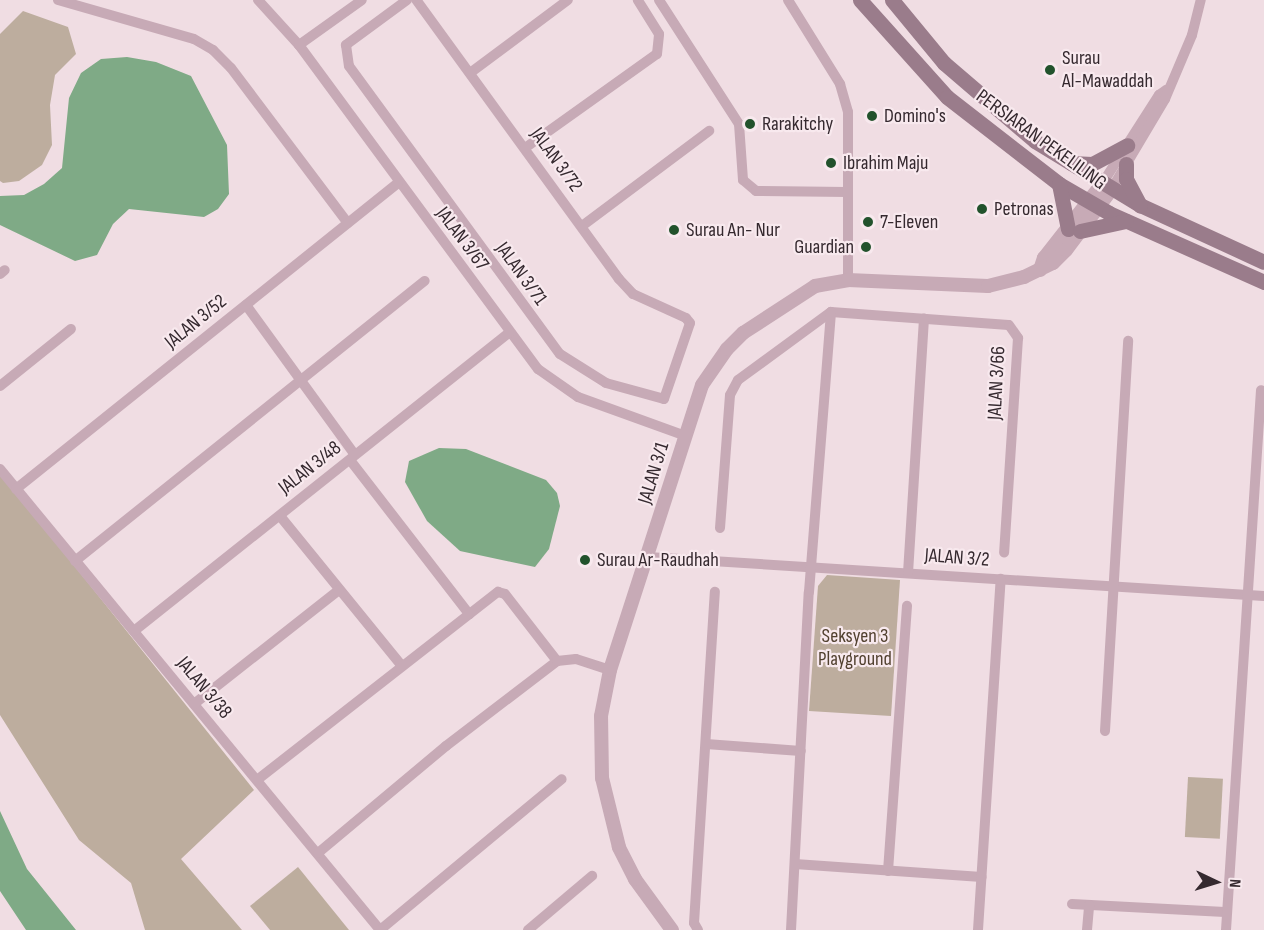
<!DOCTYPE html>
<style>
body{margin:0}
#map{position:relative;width:1264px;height:930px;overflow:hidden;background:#f0dde3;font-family:"Sofia Sans Condensed",sans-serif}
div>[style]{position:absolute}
.green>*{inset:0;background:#bdad9e;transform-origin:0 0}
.water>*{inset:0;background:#7faa86}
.minor>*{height:10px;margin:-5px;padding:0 5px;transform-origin:5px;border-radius:5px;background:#c7aab6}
.tertiary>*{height:14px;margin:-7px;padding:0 7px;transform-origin:7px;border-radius:7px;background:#c7aab6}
.secondary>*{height:15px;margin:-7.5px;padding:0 7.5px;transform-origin:7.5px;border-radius:7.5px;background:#9a7c8b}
.dots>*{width:16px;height:16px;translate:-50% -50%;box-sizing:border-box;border:3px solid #f8e9ee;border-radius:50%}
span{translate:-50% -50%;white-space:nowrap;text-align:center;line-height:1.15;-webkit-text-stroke:4.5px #f8e9ee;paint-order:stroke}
.poi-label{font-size:20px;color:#35292f}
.left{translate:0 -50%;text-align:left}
.right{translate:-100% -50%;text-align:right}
.street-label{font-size:20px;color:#35292f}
.park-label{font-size:20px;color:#51402f}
.north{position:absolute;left:1186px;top:852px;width:60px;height:60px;-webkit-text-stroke:4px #f8e9ee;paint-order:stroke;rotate:94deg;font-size:16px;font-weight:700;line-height:24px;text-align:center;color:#35292f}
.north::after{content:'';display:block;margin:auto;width:21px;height:27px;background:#35292f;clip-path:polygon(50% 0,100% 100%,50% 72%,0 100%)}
</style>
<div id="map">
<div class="green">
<i style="clip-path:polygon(23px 11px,68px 27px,76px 54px,55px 75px,50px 105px,52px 145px,42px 165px,19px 181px,3px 183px,0 181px,0 34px)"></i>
<i style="clip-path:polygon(0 473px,254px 790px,181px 859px,242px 930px,145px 930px,131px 883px,79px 840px,0 715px)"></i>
<i style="clip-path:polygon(827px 575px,900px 580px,891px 716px,809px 711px,818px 586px)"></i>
<i style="left:1188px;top:777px;width:35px;height:60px;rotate:3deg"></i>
<i style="clip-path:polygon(298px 867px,349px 930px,270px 930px,250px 906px)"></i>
</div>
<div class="water">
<i style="clip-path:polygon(127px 57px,156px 62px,191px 76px,227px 145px,229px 194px,218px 209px,204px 217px,129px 209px,113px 224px,97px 255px,75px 261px,0 225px,0 196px,24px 195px,44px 184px,62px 168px,69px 98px,81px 73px,101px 59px)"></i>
<i style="clip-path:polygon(439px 448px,466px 449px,546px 480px,557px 493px,560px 506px,549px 549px,535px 567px,460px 551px,427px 521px,405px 482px,409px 461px)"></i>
<i style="clip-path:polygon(0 811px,27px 869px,76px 930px,26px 930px,0 891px)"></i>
</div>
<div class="minor">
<i style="left:58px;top:0;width:141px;rotate:16deg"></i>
<i style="left:194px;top:39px;width:22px;rotate:30deg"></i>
<i style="left:213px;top:50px;width:25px;rotate:45deg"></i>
<i style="left:231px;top:68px;width:194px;rotate:53deg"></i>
<i style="left:258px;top:0;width:61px;rotate:47.7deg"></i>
<i style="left:299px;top:45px;width:403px;rotate:53.6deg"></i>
<i style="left:538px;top:369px;width:49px;rotate:35deg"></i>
<i style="left:578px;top:397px;width:115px;rotate:19.9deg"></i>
<i style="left:407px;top:0;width:76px;rotate:143.6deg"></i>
<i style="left:346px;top:45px;width:21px;rotate:82deg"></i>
<i style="left:349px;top:66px;width:357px;rotate:53.8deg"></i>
<i style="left:560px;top:354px;width:54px;rotate:32.2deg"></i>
<i style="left:606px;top:383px;width:60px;rotate:15.4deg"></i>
<i style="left:664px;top:399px;width:80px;rotate:-71.1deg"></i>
<i style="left:690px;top:323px;width:6px;rotate:-129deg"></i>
<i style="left:686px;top:318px;width:58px;rotate:-155.6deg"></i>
<i style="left:633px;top:294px;width:21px;rotate:-133deg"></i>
<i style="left:619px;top:279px;width:345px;rotate:-126deg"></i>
<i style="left:659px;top:0;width:148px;rotate:57.2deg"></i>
<i style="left:739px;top:124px;width:56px;rotate:85.9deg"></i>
<i style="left:743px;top:180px;width:17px;rotate:40deg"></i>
<i style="left:756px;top:191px;width:91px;rotate:0.6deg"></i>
<i style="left:788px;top:0;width:99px;rotate:58.2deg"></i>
<i style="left:840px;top:84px;width:29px;rotate:74deg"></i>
<i style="left:848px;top:112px;width:168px;rotate:90deg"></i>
<i style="left:299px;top:45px;width:77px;rotate:-35.5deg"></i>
<i style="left:470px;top:73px;width:122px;rotate:-36.7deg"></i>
<i style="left:525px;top:148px;width:162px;rotate:-35.5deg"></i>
<i style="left:657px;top:54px;width:20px;rotate:-84deg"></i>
<i style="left:659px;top:34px;width:40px;rotate:-122deg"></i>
<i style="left:1102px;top:184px;width:106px;rotate:-57.4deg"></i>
<i style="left:1159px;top:95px;width:9px;rotate:-36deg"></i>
<i style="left:1111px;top:190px;width:106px;rotate:-59.3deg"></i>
<i style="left:1165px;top:99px;width:69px;rotate:-67.1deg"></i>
<i style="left:1192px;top:35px;width:36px;rotate:-76deg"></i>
<i style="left:582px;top:226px;width:159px;rotate:-36.8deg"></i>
<i style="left:0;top:274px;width:6px;rotate:-39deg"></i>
<i style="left:246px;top:305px;width:185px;rotate:54deg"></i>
<i style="left:831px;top:312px;width:178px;rotate:4.2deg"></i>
<i style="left:1009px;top:325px;width:16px;rotate:55deg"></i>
<i style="left:1018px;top:338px;width:215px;rotate:93.7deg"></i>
<i style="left:0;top:386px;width:91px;rotate:-38.8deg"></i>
<i style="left:350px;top:460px;width:195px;rotate:52.3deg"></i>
<i style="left:0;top:469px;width:597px;rotate:50.5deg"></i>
<i style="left:16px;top:489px;width:489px;rotate:-38.7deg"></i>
<i style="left:280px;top:516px;width:193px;rotate:50.9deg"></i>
<i style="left:720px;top:528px;width:133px;rotate:-85.7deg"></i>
<i style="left:730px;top:395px;width:17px;rotate:-62deg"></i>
<i style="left:738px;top:380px;width:115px;rotate:-36.2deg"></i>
<i style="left:648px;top:557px;width:617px;rotate:3.62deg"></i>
<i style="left:75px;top:561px;width:448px;rotate:-38.7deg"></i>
<i style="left:908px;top:573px;width:255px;rotate:-86.4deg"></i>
<i style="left:134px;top:631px;width:479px;rotate:-38.5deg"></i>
<i style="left:194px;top:704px;width:184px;rotate:-38.2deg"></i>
<i style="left:1105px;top:731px;width:391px;rotate:-86.6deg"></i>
<i style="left:706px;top:744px;width:95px;rotate:4.2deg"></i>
<i style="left:257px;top:780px;width:306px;rotate:-38deg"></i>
<i style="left:498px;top:592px;width:7px;rotate:16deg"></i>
<i style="left:505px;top:594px;width:85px;rotate:52.2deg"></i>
<i style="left:318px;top:853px;width:167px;rotate:-39.9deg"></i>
<i style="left:446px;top:746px;width:140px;rotate:-37.4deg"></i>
<i style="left:557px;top:661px;width:19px;rotate:-6deg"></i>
<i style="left:576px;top:659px;width:36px;rotate:18deg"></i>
<i style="left:795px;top:864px;width:187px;rotate:4deg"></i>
<i style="left:888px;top:871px;width:266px;rotate:-85.9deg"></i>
<i style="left:1072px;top:904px;width:153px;rotate:3deg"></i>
<i style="left:380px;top:930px;width:236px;rotate:-39.7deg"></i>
<i style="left:528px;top:930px;width:84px;rotate:-40.2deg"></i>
<i style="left:698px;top:930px;width:8px;rotate:-120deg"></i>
<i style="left:694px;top:923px;width:332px;rotate:-86.4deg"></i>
<i style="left:791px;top:930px;width:338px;rotate:-87deg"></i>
<i style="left:809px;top:592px;width:281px;rotate:-85.5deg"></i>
<i style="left:978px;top:930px;width:352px;rotate:-86.3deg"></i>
<i style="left:1087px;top:930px;width:25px;rotate:-85deg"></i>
<i style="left:1226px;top:930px;width:541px;rotate:-86.29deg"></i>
</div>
<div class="tertiary">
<i style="left:1040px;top:270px;width:13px;rotate:-72deg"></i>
<i style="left:1044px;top:258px;width:94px;rotate:-51.9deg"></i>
<i style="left:672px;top:930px;width:63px;rotate:-126deg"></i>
<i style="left:635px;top:879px;width:36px;rotate:-117deg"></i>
<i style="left:619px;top:847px;width:71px;rotate:-103.8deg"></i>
<i style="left:602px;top:778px;width:62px;rotate:-90.9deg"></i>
<i style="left:601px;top:716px;width:47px;rotate:-78.9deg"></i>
<i style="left:610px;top:670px;width:299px;rotate:-72.1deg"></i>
<i style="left:702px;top:385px;width:44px;rotate:-55.2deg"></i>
<i style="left:727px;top:349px;width:23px;rotate:-45deg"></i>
<i style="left:743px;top:333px;width:86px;rotate:-33.1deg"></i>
<i style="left:815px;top:286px;width:34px;rotate:-10deg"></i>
<i style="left:848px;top:280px;width:140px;rotate:2.5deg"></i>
<i style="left:988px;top:286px;width:37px;rotate:-14deg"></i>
<i style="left:1024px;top:277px;width:32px;rotate:-26deg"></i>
<i style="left:1053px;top:263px;width:18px;rotate:-45deg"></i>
<i style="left:1066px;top:250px;width:75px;rotate:-53.1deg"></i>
</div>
<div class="secondary">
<i style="left:860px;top:0;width:130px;rotate:48.1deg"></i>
<i style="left:947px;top:97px;width:142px;rotate:37.8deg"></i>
<i style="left:1059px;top:184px;width:58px;rotate:30.1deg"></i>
<i style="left:1109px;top:213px;width:170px;rotate:24deg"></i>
<i style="left:892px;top:0;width:82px;rotate:50.5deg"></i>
<i style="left:944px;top:63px;width:120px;rotate:40.6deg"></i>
<i style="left:1035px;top:141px;width:123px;rotate:31.4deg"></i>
<i style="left:1140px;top:205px;width:136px;rotate:24.7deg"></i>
<i style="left:1071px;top:163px;width:21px;rotate:3deg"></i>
<i style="left:1092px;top:164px;width:40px;rotate:-28deg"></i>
<i style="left:1126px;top:164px;width:15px;rotate:90deg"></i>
<i style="left:1126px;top:179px;width:30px;rotate:62deg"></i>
<i style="left:1059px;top:184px;width:46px;rotate:78.7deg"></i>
<i style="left:1080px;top:231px;width:47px;rotate:-12.3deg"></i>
</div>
<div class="dots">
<i style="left:1050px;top:70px;background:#22522c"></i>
<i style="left:872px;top:116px;background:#22522c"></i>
<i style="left:750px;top:124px;background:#22522c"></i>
<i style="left:831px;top:163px;background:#22522c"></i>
<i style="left:982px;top:209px;background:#22522c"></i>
<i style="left:868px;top:222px;background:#22522c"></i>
<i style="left:674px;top:230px;background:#22522c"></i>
<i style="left:866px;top:247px;background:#22522c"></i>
<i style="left:585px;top:560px;background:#22522c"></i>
</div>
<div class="poi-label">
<span class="left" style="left:1062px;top:70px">Surau<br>Al-Mawaddah</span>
<span class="left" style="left:884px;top:116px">Domino's</span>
<span class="left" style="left:762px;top:124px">Rarakitchy</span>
<span class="left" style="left:843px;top:163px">Ibrahim Maju</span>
<span class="left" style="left:994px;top:209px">Petronas</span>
<span class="left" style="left:880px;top:222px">7-Eleven</span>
<span class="left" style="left:686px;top:230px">Surau An- Nur</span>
<span class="right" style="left:854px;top:247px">Guardian</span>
<span class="left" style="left:597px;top:560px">Surau Ar-Raudhah</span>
</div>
<div class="street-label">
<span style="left:1041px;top:140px;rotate:36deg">PERSIARAN PEKELILING</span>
<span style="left:556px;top:160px;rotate:54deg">JALAN 3/72</span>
<span style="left:462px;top:239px;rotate:53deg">JALAN 3/67</span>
<span style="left:521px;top:274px;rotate:54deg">JALAN 3/71</span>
<span style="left:196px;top:322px;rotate:-39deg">JALAN 3/52</span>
<span style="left:997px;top:383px;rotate:-87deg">JALAN 3/66</span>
<span style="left:310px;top:468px;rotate:-38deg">JALAN 3/48</span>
<span style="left:654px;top:473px;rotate:-73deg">JALAN 3/1</span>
<span style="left:957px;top:558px;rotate:4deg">JALAN 3/2</span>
<span style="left:204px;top:688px;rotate:50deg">JALAN 3/38</span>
</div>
<div class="park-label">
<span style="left:855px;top:648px">Seksyen 3<br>Playground</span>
</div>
<div class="north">N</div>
</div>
